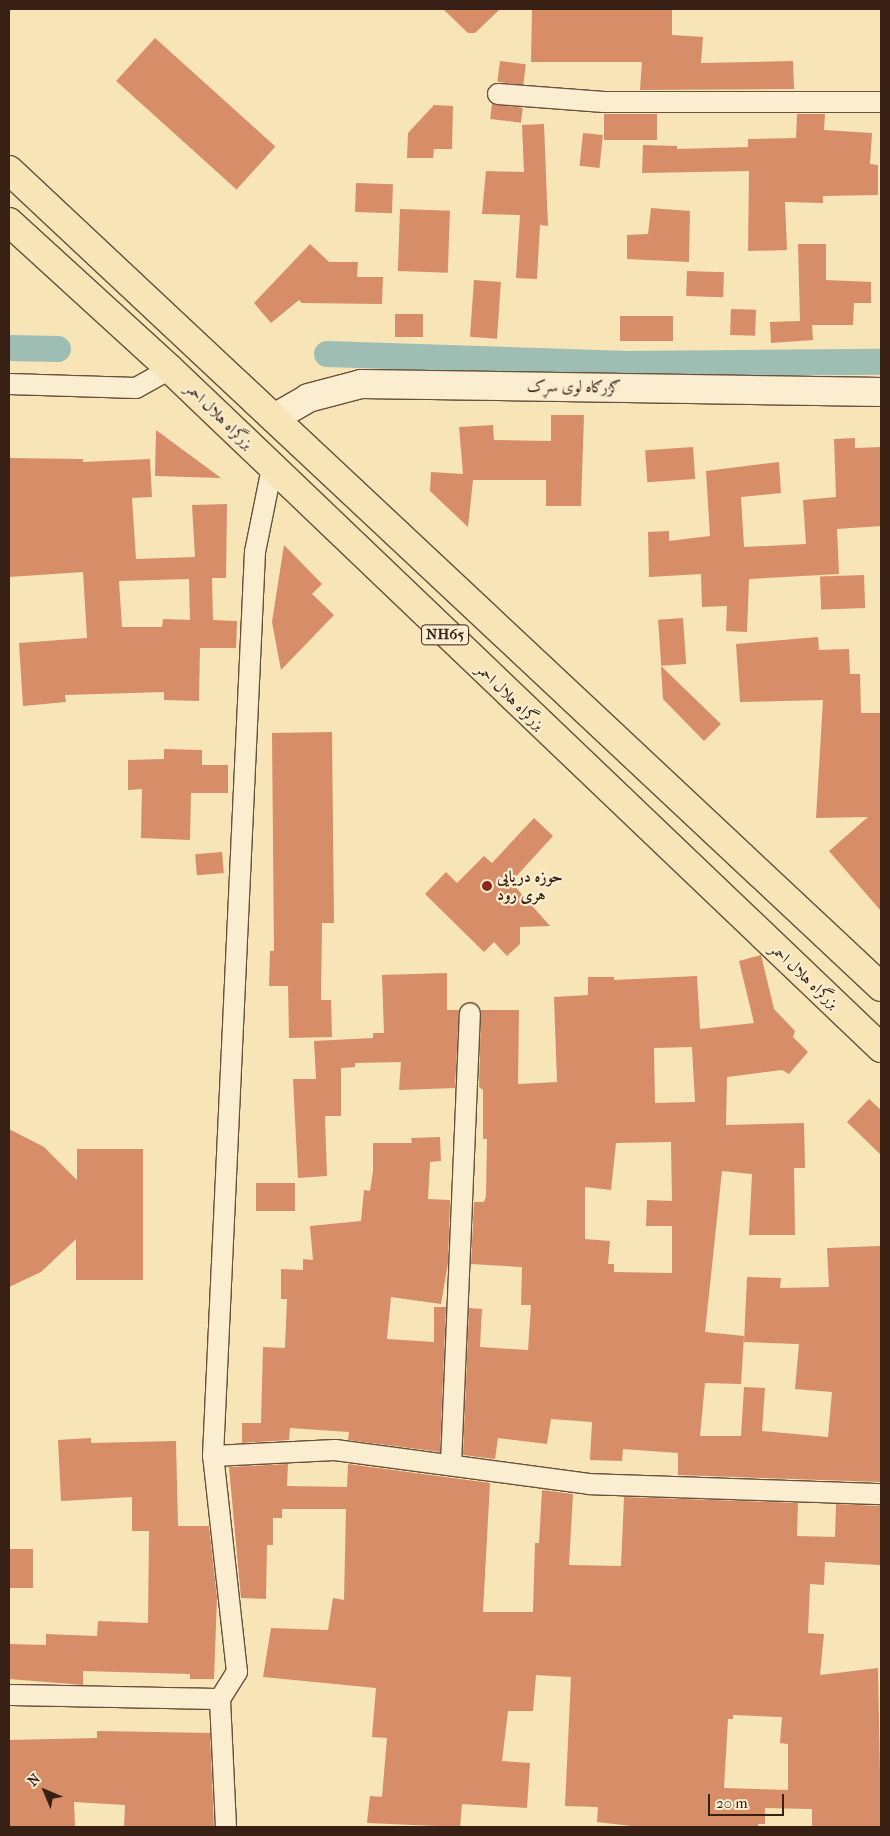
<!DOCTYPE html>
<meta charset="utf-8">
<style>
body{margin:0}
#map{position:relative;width:890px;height:1836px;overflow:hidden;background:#f7e4b7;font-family:"IM FELL French Canon",Amiri,serif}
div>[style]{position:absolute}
.canal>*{height:26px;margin:-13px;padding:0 13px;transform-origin:13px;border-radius:13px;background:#9ebeb3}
.building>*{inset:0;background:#d78e68;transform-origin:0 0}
.roads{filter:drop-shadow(1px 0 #68513d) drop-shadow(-1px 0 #68513d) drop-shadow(0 1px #68513d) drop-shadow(0 -1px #68513d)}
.street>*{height:20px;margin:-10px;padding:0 10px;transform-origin:10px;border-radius:10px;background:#faedd0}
.secondary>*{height:28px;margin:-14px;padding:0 14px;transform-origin:14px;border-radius:14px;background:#faedd0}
.highway>*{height:28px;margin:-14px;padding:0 14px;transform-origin:14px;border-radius:14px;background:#f7e4b7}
.dots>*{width:14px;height:14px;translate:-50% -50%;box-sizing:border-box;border:2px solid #faedd0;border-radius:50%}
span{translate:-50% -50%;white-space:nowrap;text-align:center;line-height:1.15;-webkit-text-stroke:4.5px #faedd0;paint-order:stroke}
.shield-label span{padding:1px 4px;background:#faedd0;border:1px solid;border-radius:4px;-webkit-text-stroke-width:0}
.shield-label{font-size:15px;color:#392014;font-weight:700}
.street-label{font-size:16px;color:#392014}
.poi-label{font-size:16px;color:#392014;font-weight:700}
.left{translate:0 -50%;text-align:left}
.frame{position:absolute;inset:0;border:10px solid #392014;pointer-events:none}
.north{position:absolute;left:20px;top:1766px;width:50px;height:50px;-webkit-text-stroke:4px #faedd0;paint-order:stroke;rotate:315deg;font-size:14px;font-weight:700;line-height:20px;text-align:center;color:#392014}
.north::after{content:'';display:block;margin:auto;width:18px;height:22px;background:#392014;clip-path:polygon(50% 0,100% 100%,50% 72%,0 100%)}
.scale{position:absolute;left:708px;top:1794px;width:76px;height:22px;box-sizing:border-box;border:2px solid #392014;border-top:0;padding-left:6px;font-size:15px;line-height:18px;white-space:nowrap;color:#392014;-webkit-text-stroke:4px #faedd0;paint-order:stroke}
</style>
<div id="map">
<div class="canal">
<i style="left:9px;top:348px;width:49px;rotate:1.2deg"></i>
<i style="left:327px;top:354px;width:300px;rotate:1.9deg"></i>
<i style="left:627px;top:364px;width:254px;rotate:-0.5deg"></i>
</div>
<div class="building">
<i style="clip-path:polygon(443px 9px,500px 9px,475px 33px,468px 33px)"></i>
<i style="clip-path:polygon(532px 9px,672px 9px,672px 35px,703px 37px,701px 63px,793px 61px,794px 89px,640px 90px,642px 62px,531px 62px)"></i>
<i style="left:155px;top:38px;width:162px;height:58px;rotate:42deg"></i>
<i style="left:500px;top:61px;width:26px;height:21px;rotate:7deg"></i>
<i style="left:492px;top:104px;width:31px;height:15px;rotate:7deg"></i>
<i style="clip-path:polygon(434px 105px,453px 106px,452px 149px,434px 149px,433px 158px,407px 158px,408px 133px)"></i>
<i style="left:604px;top:114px;width:53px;height:26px"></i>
<i style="clip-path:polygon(797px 114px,825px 114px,824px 130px,872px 133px,870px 164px,878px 165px,878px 195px,823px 196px,823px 203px,785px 202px,787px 250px,748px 251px,749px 171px,642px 173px,643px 145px,677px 146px,677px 149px,748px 147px,748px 139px,796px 138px)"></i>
<i style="clip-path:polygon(544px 124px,548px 226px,540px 225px,537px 279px,516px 278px,520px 215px,482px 214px,486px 171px,524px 172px,522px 125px)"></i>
<i style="left:583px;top:133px;width:20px;height:33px;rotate:6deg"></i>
<i style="left:356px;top:183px;width:37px;height:29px;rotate:2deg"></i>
<i style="clip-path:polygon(651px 208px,690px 211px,689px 262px,627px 259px,627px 235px,648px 234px)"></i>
<i style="left:400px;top:209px;width:50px;height:62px;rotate:2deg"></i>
<i style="clip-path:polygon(310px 244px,329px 262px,358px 262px,357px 277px,383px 277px,382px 304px,302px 303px,299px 300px,271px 323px,254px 303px)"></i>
<i style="clip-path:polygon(798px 244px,826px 244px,826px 280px,871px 282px,871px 303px,854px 303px,853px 325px,812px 325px,813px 340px,771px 343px,770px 322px,800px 321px)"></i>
<i style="left:687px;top:271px;width:37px;height:25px;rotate:2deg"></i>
<i style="left:474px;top:280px;width:27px;height:57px;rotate:4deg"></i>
<i style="left:731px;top:309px;width:25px;height:26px;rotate:2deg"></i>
<i style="left:395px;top:314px;width:28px;height:23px"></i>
<i style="left:620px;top:316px;width:53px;height:25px"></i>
<i style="clip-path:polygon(551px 415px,584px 415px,581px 506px,546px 506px,546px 480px,473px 480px,468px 527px,430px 491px,431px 472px,463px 474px,459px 427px,493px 425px,494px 440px,551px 441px)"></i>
<i style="clip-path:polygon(156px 430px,221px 478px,155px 476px)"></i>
<i style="clip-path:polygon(855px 438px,855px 448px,881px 447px,881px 526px,837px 529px,839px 574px,749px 579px,747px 632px,726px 631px,727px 606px,702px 607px,701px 574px,649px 577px,648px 532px,669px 531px,669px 541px,710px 536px,706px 471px,779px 462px,781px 493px,741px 497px,744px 547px,806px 544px,803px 500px,836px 497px,834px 439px)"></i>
<i style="left:693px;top:447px;width:32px;height:48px;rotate:86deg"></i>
<i style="clip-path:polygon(evenodd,9px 458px,83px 459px,83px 462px,150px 459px,152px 497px,132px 498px,136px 559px,195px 557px,192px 505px,227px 504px,226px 578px,212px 578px,213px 620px,237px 621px,236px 648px,200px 648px,199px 701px,164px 700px,164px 692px,65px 695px,66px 702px,23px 706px,19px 643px,87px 638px,83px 572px,9px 577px,9px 458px,189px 579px,190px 620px,163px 619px,162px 627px,122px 627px,119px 581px,189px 579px)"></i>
<i style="clip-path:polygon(284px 545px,322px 584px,312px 594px,334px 615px,281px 670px,272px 622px)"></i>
<i style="left:864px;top:575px;width:33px;height:44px;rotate:88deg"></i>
<i style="left:683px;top:618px;width:46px;height:25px;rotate:86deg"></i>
<i style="clip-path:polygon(818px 637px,819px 650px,849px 649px,850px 674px,860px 674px,861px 713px,881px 713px,881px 911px,829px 851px,868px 817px,816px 818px,823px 700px,740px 702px,736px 644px)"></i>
<i style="clip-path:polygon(661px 666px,721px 724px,704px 741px,663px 699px)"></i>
<i style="clip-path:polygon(332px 732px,334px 923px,322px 923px,321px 1000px,331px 1000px,332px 1037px,289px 1038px,288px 986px,269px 986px,270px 951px,274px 951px,272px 733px)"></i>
<i style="clip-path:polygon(164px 749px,202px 750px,202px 765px,228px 765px,228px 793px,191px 793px,190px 840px,141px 838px,142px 789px,128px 790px,128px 760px,164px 759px)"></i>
<i style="clip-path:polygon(534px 818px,553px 836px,511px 882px,550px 926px,520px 927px,520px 944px,507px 956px,494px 942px,484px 952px,425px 894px,446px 872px,457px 883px,484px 856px,492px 863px)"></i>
<i style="left:222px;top:852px;width:21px;height:27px;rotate:85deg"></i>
<i style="clip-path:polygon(evenodd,761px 955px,774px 1009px,795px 1031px,793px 1037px,808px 1052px,789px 1074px,782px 1070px,727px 1077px,726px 1125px,804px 1123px,805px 1168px,794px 1168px,795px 1235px,749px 1235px,752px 1174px,722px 1171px,705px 1332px,744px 1336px,741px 1384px,705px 1383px,700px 1436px,741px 1436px,744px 1387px,765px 1388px,762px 1431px,828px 1437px,832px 1392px,795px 1389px,799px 1344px,744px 1342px,747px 1277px,781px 1278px,780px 1288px,829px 1287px,827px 1248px,881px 1246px,881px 1482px,678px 1475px,678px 1453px,623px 1449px,622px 1461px,590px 1460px,592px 1422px,551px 1419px,547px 1444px,498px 1438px,495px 1459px,463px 1455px,469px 1308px,482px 1309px,480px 1347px,528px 1350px,531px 1305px,521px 1305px,522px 1267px,471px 1264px,474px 1202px,484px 1202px,486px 1196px,487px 1139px,483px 1139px,483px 1090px,479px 1087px,481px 1010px,519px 1010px,518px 1084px,557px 1082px,554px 997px,588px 995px,588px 977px,614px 977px,614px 980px,697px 976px,700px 1029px,754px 1023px,739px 961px,761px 955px,692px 1047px,695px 1102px,655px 1103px,654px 1048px,692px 1047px,761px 955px,671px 1142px,672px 1201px,647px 1200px,646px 1226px,672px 1226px,672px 1273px,614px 1272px,614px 1264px,608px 1264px,610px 1241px,585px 1239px,585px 1187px,611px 1190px,616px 1143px,671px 1142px)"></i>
<i style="clip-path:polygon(447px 973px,447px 1010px,459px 1010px,455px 1088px,399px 1090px,401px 1062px,355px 1063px,355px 1067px,341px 1068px,341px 1116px,325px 1116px,327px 1176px,298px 1178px,293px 1079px,316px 1079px,314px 1041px,373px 1038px,373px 1033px,384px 1033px,382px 975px)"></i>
<i style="clip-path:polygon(869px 1099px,881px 1110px,881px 1155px,847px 1122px)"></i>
<i style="clip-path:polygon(9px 1129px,44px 1147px,77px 1180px,77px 1149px,143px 1149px,143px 1280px,76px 1280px,76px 1239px,41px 1272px,9px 1287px)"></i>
<i style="clip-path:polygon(440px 1137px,441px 1161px,430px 1162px,428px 1199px,450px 1200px,448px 1263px,441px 1304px,391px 1297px,387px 1339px,434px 1342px,434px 1307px,446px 1307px,440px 1452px,348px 1440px,349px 1432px,290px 1428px,289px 1440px,242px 1443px,242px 1423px,261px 1423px,263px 1347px,285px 1348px,287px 1299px,281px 1299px,281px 1269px,303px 1270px,303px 1259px,313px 1260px,310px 1226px,361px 1221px,364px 1190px,370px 1191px,373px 1171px,373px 1143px,412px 1143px,411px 1138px)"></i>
<i style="left:256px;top:1183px;width:39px;height:28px"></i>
<i style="clip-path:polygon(91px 1438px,91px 1443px,176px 1441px,178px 1526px,209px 1526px,217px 1598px,214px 1679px,190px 1679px,190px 1674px,83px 1671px,83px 1685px,9px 1679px,9px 1644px,46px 1645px,46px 1634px,97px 1636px,98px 1621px,148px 1623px,149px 1531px,132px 1531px,132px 1497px,61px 1501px,58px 1440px)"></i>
<i style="clip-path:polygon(evenodd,288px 1464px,287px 1486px,347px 1487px,348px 1464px,490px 1483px,483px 1612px,533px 1612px,535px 1543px,539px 1543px,542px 1490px,573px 1494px,569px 1565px,621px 1566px,624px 1497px,798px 1503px,797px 1536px,835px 1537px,836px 1504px,881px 1506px,880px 1565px,825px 1562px,824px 1585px,810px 1584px,808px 1633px,824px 1634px,820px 1675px,878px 1668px,881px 1826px,812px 1826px,812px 1809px,765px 1808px,765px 1824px,758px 1824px,758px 1827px,640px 1827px,597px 1822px,598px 1807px,565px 1806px,571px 1677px,536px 1675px,533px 1711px,508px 1711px,502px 1761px,530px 1763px,527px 1808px,462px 1804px,460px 1827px,367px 1823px,370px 1796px,382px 1797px,387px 1738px,372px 1737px,376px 1688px,263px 1677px,271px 1628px,328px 1630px,333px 1598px,344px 1600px,346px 1509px,282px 1509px,282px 1518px,273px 1518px,273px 1545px,267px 1545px,266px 1599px,241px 1598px,229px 1467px,288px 1464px,733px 1715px,782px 1717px,780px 1743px,788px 1744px,788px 1790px,724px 1788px,728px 1719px,733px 1719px,733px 1715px)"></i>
<i style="left:9px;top:1549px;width:24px;height:39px"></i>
<i style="clip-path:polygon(97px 1731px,210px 1733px,214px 1827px,124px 1827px,125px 1805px,74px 1802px,75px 1827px,10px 1827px,9px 1740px,97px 1738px)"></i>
</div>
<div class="roads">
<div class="street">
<i style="left:498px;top:94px;width:106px;rotate:4.3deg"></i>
<i style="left:604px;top:102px;width:277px"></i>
<i style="left:9px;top:384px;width:127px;rotate:1.8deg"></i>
<i style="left:136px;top:388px;width:39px;rotate:-29deg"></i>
<i style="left:213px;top:1456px;width:122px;rotate:-2.8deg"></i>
<i style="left:335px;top:1450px;width:256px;rotate:7.6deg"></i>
<i style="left:589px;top:1484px;width:292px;rotate:2deg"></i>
<i style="left:451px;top:1464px;width:451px;rotate:-87.6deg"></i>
<i style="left:9px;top:1695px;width:211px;rotate:1.1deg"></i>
<i style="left:226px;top:1827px;width:128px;rotate:-92.7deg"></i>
<i style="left:220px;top:1699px;width:32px;rotate:-58deg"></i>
<i style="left:237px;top:1672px;width:217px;rotate:-96.3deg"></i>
<i style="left:213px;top:1456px;width:905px;rotate:-87.34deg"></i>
<i style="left:255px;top:552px;width:86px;rotate:-78.6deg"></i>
</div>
<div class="secondary">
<i style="left:274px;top:418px;width:39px;rotate:-30deg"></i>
<i style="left:308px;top:398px;width:55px;rotate:-14.8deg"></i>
<i style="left:361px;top:384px;width:520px;rotate:0.88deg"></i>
</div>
<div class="highway">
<i style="left:9px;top:170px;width:1195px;rotate:43.13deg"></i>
<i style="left:9px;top:222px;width:218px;rotate:42.4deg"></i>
<i style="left:170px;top:369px;width:983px;rotate:43.68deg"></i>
</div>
</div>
<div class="dots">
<i style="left:487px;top:886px;background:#8f2418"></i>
</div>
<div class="shield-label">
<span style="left:445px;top:635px">NH65</span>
</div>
<div class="street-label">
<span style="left:574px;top:387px;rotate:1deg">ګزرګاه لوی سړک</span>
<span style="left:219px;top:416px;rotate:44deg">بزرگراه هلال احمر</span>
<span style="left:510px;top:697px;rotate:44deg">بزرگراه هلال احمر</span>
<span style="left:804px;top:976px;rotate:43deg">بزرگراه هلال احمر</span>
</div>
<div class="poi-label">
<span class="left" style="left:497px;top:886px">حوزه دریایی<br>هری رود</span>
</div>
<div class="frame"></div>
<div class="north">N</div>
<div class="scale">20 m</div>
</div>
